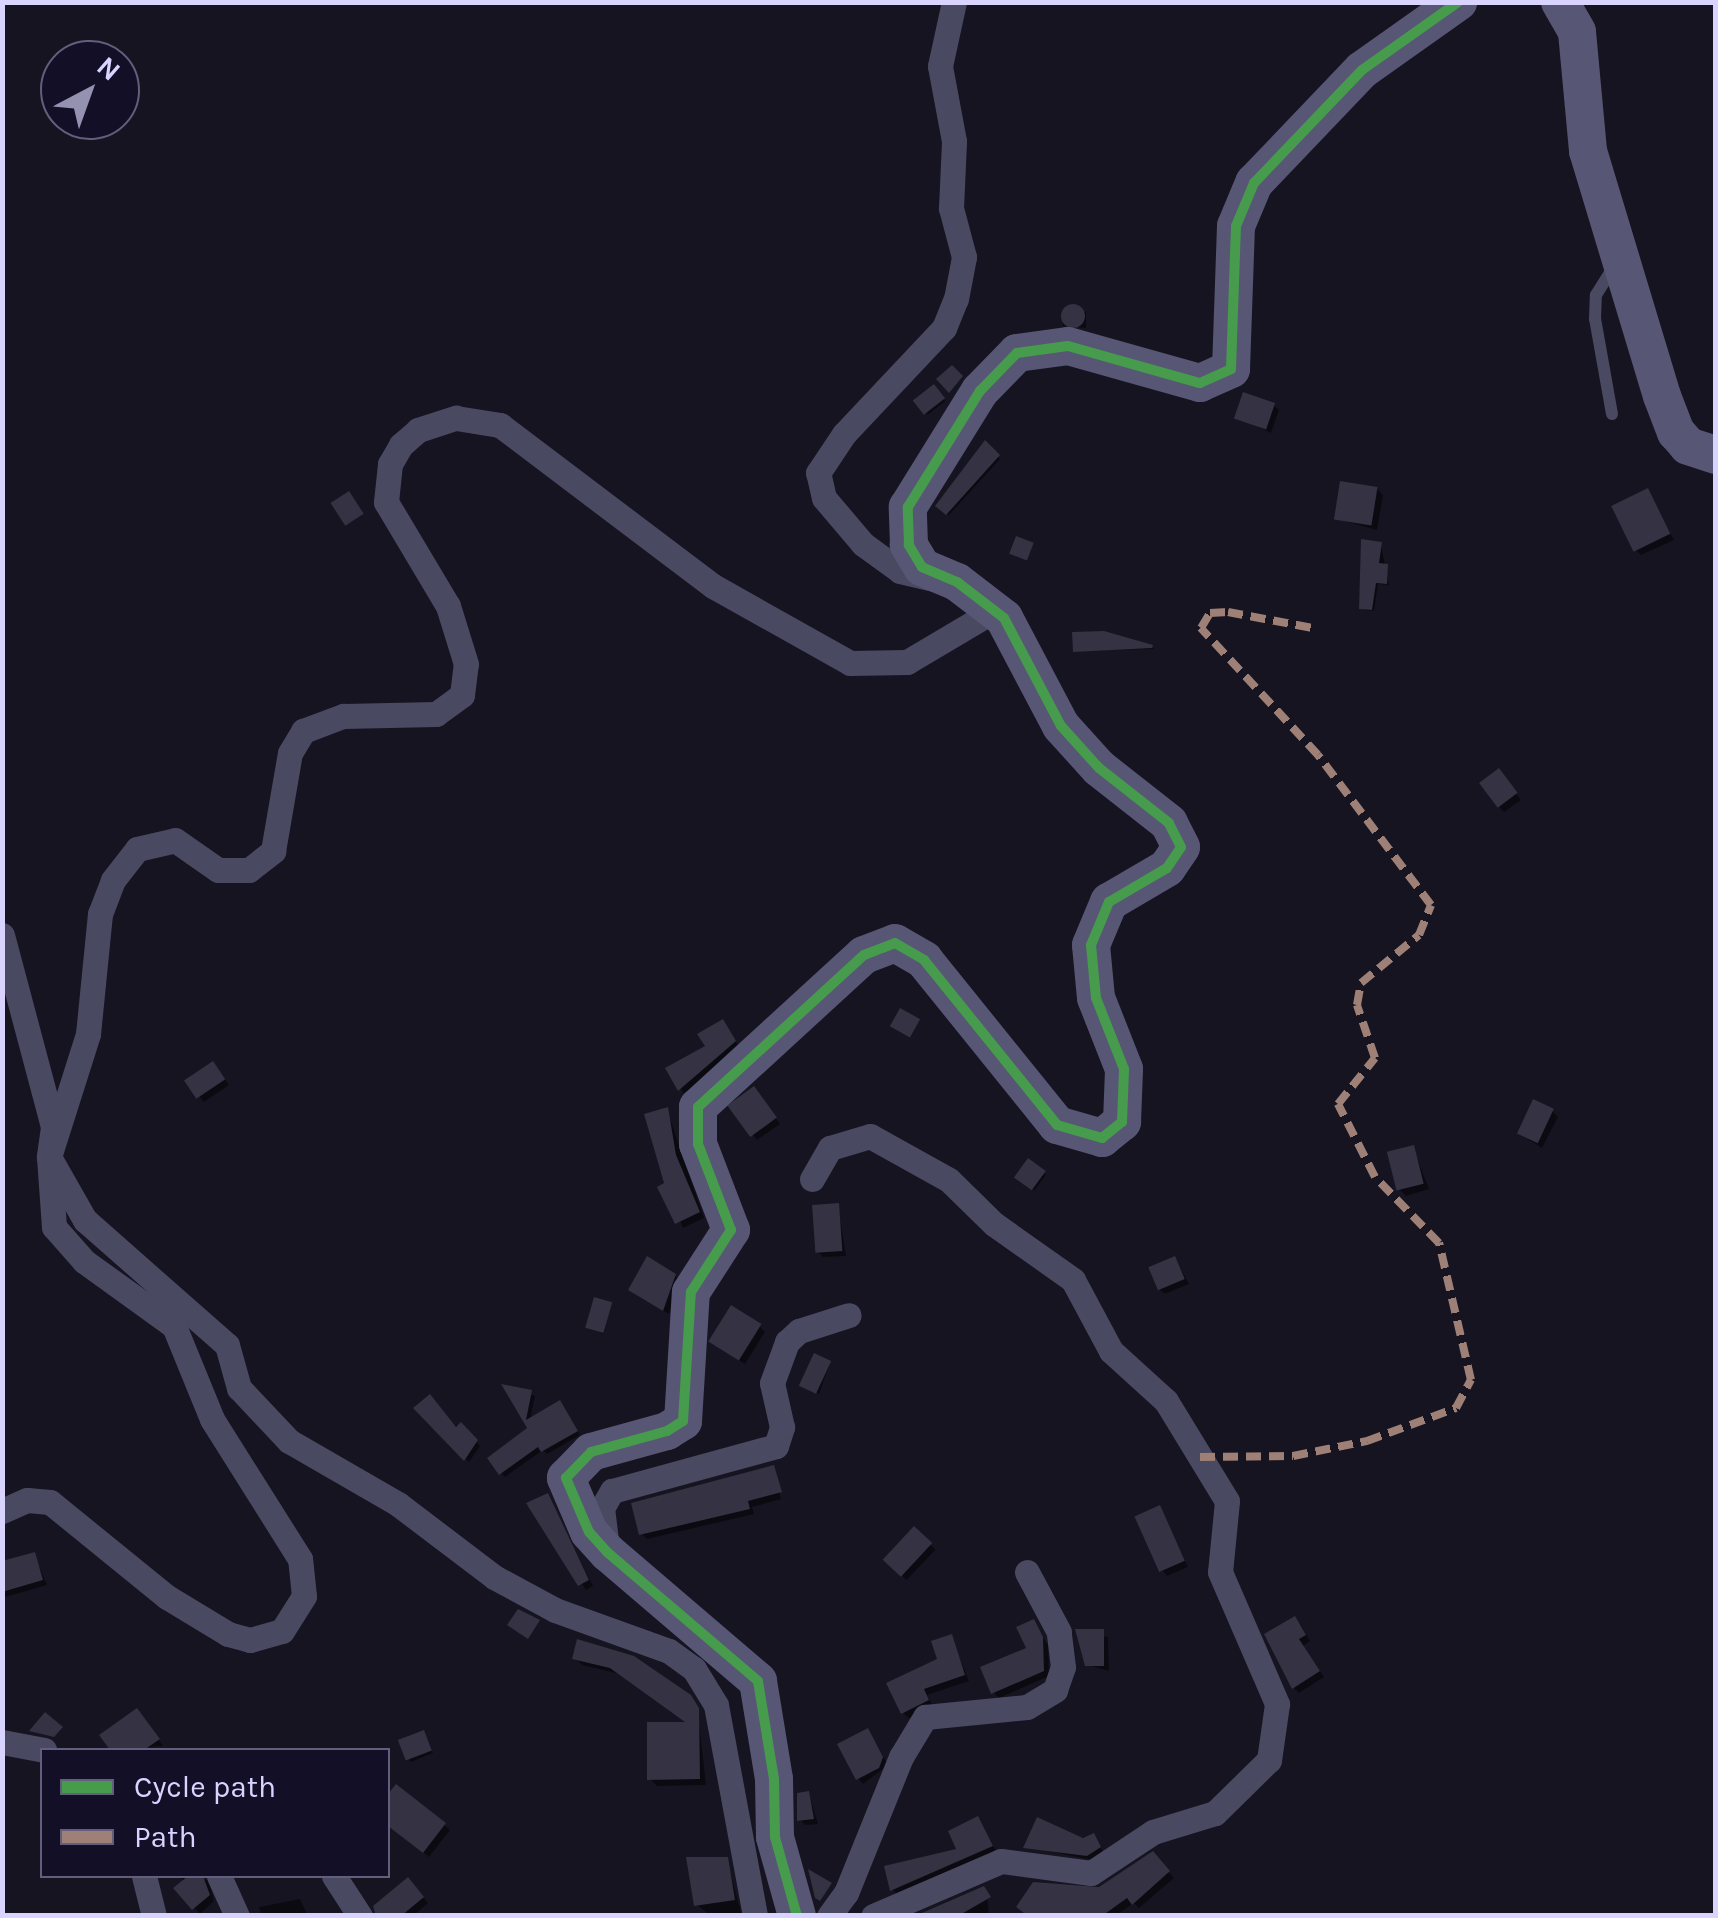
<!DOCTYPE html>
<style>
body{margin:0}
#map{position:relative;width:1718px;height:1918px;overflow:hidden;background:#161421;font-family:Karla,sans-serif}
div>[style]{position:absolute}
.shadow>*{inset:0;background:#0007;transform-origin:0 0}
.building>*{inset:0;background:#343243;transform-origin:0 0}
.round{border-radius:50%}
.lane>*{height:12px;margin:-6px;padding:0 6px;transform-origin:6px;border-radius:6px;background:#4a4962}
.street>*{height:25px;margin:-12.5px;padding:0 12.5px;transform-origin:12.5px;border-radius:12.5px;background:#4a4962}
.secondary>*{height:38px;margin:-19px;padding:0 19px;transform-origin:19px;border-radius:19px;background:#575674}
.quiet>*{height:8px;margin-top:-4px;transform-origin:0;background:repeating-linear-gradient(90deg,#9e8076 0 15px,transparent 0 23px)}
.cycleway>*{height:10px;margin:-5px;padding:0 5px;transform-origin:5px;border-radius:5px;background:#469c4c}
span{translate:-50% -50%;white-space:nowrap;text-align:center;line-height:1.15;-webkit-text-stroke:10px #130f26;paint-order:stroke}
.frame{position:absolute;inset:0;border:5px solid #d9d4ff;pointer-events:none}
.legend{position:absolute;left:40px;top:1748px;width:350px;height:130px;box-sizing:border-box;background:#130f26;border:2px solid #625e7d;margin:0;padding:12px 18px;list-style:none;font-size:30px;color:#d9d4ff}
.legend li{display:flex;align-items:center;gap:20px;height:50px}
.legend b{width:50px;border:2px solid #625e7d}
.north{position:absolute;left:40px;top:40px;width:100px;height:100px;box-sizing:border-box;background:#130f26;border:2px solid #625e7d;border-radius:50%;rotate:41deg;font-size:28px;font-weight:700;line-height:40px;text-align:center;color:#d9d4ff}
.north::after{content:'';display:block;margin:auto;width:35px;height:45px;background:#9591b1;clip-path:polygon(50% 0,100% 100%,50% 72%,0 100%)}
</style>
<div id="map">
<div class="shadow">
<i style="clip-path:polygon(1063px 309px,1086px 312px,1086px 328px,1063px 326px)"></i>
<i style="left:934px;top:387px;width:18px;height:22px;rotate:52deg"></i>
<i style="clip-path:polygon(1273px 405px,1279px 410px,1271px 433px,1237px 417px)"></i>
<i style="clip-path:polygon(986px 444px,1000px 459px,949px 515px,939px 506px)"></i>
<i style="clip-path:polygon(1377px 489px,1383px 495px,1377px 530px,1337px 519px)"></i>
<i style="clip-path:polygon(1647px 491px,1674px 540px,1641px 555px,1636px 550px)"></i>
<i style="clip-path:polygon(1381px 545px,1389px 585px,1378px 584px,1374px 611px,1363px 610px)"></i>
<i style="clip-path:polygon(1151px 647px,1154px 649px,1075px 651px)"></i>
<i style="clip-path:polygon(1504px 777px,1521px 800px,1504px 812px,1499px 807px)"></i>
<i style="clip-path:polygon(723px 1022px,740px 1048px,685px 1095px,668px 1069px,708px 1047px)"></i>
<i style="clip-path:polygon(218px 1069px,229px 1085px,204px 1102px,199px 1096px)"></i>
<i style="clip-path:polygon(759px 1095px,780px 1124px,757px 1140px,733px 1108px)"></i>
<i style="clip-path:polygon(667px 1110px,704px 1218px,683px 1228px,667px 1185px)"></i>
<i style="clip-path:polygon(1552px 1111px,1558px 1117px,1542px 1148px,1518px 1133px)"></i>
<i style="clip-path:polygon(1413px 1148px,1429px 1189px,1406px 1196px,1400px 1190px)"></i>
<i style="left:1028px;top:1162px;width:22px;height:19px;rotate:36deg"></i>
<i style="clip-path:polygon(838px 1205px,846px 1256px,823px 1257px,817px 1251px)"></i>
<i style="clip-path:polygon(1175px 1258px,1189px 1284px,1165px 1294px,1159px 1289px)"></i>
<i style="clip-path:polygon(675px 1276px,680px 1281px,669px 1314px,636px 1295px)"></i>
<i style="clip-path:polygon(610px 1304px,604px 1334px,590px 1329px)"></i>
<i style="clip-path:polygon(759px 1326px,765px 1332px,745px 1364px,719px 1348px)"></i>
<i style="clip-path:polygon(830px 1363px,819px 1394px,805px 1387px)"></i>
<i style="clip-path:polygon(506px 1387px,535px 1396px,530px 1420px,564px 1407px,580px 1435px,547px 1454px,543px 1450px,505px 1477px,501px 1473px,530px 1429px)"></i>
<i style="clip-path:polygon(417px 1408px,465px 1430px,480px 1446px,469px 1462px)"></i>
<i style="clip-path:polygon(773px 1468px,781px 1499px,752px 1507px,754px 1514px,647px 1539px,642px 1534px)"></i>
<i style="clip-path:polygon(547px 1496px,593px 1586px,586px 1590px,529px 1504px)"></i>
<i style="clip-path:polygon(1159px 1508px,1188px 1567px,1167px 1576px,1162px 1570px)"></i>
<i style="left:914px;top:1529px;width:30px;height:42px;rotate:44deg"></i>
<i style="clip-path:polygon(34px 1554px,47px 1585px,2px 1598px,2px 1564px)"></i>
<i style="clip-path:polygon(1033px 1622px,1048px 1645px,1049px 1676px,999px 1698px,993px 1692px,1029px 1649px)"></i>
<i style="clip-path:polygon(1300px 1624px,1310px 1641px,1303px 1646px,1324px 1677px,1299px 1693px,1294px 1688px)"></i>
<i style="clip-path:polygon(1078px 1632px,1108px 1637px,1109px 1671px,1088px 1665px)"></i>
<i style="clip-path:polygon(951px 1637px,969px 1681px,927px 1695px,933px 1706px,909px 1718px,903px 1713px)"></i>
<i style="clip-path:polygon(579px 1642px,697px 1705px,706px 1785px,657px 1786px,650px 1779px,689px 1724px,620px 1674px,582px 1665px,575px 1658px)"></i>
<i style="clip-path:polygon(142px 1716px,163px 1746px,113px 1750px,102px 1735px)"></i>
<i style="clip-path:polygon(868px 1731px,888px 1765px,863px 1784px,858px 1778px)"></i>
<i style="clip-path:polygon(426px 1735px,433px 1753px,411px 1762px,409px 1760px)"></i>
<i style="clip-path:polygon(396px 1787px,450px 1830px,429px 1857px,388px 1825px,388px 1798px)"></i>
<i style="clip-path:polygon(809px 1793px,818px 1824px,805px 1825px,800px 1820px)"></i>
<i style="clip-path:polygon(978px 1819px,996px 1851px,898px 1895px,893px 1890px,960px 1850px)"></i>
<i style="clip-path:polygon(1093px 1836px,1104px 1853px,1093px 1860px,1026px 1847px)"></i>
<i style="clip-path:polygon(1153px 1855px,1174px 1878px,1139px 1908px,1134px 1903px,1115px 1916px,1093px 1916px,1099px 1890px)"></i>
<i style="clip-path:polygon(727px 1860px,742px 1916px,711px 1916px,696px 1904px)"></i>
<i style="clip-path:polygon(179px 1876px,208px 1880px,214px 1901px,200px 1914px,177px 1888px,185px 1882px)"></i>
<i style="clip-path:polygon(413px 1886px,428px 1903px,413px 1916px,381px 1916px)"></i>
<i style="clip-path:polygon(987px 1892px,989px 1916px,922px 1916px)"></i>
<i style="clip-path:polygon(300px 1899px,308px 1916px,261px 1916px,259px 1907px)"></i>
</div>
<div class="building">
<i class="round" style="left:1061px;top:304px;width:24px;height:24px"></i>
<i style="clip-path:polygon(952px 365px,963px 376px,949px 393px,936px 379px)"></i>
<i style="left:934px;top:384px;width:18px;height:27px;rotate:52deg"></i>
<i style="left:1243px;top:392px;width:34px;height:28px;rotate:19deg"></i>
<i style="clip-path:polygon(985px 440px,1000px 455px,946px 515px,935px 506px)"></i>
<i style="left:1340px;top:481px;width:38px;height:39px;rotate:9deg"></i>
<i style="left:1648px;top:488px;width:51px;height:41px;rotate:64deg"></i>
<i style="left:349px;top:491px;width:27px;height:22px;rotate:57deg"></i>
<i style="left:1016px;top:536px;width:19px;height:19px;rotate:21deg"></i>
<i style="clip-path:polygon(1361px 539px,1382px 542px,1379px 563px,1388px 564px,1387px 584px,1376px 583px,1372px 610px,1359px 609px)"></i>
<i style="clip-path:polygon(1104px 631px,1153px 645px,1152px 648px,1073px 652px,1072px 632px)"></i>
<i style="left:1499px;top:768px;width:31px;height:25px;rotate:53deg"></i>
<i style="left:900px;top:1008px;width:23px;height:21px;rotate:29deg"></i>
<i style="clip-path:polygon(723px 1019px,736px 1041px,678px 1091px,665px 1068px,705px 1046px,697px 1034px)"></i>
<i style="left:213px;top:1061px;width:22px;height:35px;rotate:56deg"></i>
<i style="left:754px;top:1086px;width:39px;height:33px;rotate:54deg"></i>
<i style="left:1533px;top:1099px;width:23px;height:38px;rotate:25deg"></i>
<i style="clip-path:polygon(668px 1107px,676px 1155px,700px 1212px,675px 1224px,657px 1187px,664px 1183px,644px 1114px)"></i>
<i style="left:1414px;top:1145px;width:40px;height:28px;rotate:76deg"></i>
<i style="left:1028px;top:1158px;width:22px;height:24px;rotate:36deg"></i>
<i style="left:839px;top:1203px;width:48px;height:27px;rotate:86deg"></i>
<i style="clip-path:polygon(647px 1256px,676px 1274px,663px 1311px,628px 1290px)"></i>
<i style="left:1175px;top:1256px;width:25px;height:29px;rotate:67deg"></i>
<i style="left:594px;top:1297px;width:19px;height:32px;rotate:16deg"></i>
<i style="left:731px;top:1305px;width:36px;height:43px;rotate:32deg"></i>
<i style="left:814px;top:1353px;width:19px;height:36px;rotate:25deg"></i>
<i style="clip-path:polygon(501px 1384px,532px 1390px,526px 1420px,560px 1400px,578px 1431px,541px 1452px,538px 1447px,499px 1475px,487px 1458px,527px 1428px)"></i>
<i style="clip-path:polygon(430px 1394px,456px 1427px,461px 1422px,478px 1440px,464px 1461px,413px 1408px)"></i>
<i style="clip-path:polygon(774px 1465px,782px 1492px,748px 1501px,750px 1509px,639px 1535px,631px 1503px)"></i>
<i style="clip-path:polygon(548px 1493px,589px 1580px,578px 1586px,526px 1503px)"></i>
<i style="left:1160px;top:1505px;width:61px;height:28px;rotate:66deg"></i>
<i style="left:914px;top:1526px;width:25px;height:46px;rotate:43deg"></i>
<i style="clip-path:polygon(35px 1552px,43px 1580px,2px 1592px,2px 1561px)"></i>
<i style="clip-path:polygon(518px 1609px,540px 1620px,528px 1639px,507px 1625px)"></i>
<i style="clip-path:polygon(1295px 1616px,1306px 1635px,1299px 1639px,1320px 1671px,1292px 1689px,1264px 1634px)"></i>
<i style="clip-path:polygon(1034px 1619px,1043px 1637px,1044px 1671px,991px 1694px,980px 1667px,1026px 1648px,1016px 1627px)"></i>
<i style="clip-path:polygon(1075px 1629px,1104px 1629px,1104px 1666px,1085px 1666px)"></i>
<i style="clip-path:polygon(952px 1634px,965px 1675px,924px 1689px,929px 1700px,901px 1714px,886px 1683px,937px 1659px,931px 1641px)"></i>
<i style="clip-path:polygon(577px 1639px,634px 1656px,691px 1695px,699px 1708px,700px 1779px,647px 1780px,647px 1722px,685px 1722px,610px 1668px,572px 1659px)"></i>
<i style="clip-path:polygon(137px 1708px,160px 1739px,144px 1750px,110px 1750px,99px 1735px)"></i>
<i style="clip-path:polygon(45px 1712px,63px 1727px,54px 1737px,29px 1731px)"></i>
<i style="clip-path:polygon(868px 1728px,883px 1757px,879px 1768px,856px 1780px,837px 1744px)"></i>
<i style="left:424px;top:1730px;width:22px;height:28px;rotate:69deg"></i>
<i style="clip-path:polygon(396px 1784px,446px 1823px,423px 1853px,388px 1826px,388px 1794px)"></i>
<i style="clip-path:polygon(809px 1791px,814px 1819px,797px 1821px,797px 1793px)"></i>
<i style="clip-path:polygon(978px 1816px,993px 1846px,890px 1891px,884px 1866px,956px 1849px,948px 1831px)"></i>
<i style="clip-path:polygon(1037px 1817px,1083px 1838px,1094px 1833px,1101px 1847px,1087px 1856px,1023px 1848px)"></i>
<i style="clip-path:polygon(1153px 1851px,1170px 1871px,1132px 1905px,1127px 1898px,1102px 1916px,1028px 1916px,1016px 1907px,1033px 1882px,1099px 1887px)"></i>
<i style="clip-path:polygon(686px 1857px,728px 1857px,735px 1900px,694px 1906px)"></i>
<i style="clip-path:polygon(808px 1869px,832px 1883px,820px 1901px,815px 1898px)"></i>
<i style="clip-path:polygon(188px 1876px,203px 1876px,210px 1895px,192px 1910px,173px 1888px)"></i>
<i style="clip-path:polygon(408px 1877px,424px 1897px,401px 1916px,376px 1916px,373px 1906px)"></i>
<i style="clip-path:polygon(984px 1886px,991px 1897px,958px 1916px,915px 1916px)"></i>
</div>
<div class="lane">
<i style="left:1612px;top:414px;width:97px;rotate:-100.1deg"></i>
<i style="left:1595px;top:319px;width:24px;rotate:-88deg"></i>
<i style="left:1596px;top:295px;width:36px;rotate:-58deg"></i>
</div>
<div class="street">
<i style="left:934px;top:579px;width:35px;rotate:-167deg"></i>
<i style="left:900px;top:571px;width:46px;rotate:-143.9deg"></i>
<i style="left:863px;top:544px;width:60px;rotate:-130.3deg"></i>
<i style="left:824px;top:498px;width:26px;rotate:-103deg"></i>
<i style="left:818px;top:473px;width:47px;rotate:-56.3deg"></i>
<i style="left:844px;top:434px;width:146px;rotate:-46.7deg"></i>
<i style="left:944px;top:328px;width:31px;rotate:-68deg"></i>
<i style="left:956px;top:299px;width:43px;rotate:-79.2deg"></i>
<i style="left:964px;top:257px;width:51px;rotate:-104.9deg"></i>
<i style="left:951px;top:208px;width:67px;rotate:-87.4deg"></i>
<i style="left:954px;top:141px;width:76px;rotate:-100.6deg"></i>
<i style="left:940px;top:66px;width:66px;rotate:-77.7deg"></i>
<i style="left:2px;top:935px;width:199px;rotate:75.1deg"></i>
<i style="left:53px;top:1127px;width:30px;rotate:98deg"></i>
<i style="left:49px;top:1157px;width:73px;rotate:60.3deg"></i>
<i style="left:85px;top:1220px;width:189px;rotate:41.4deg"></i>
<i style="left:227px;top:1345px;width:45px;rotate:74.4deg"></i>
<i style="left:239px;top:1388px;width:73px;rotate:46.7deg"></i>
<i style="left:289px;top:1441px;width:126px;rotate:30deg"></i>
<i style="left:398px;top:1504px;width:121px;rotate:37.2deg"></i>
<i style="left:494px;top:1577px;width:69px;rotate:28.4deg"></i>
<i style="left:555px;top:1610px;width:121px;rotate:19.8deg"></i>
<i style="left:669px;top:1651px;width:31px;rotate:36deg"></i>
<i style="left:694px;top:1669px;width:42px;rotate:58.6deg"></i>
<i style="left:716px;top:1705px;width:215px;rotate:79.5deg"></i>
<i style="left:812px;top:1179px;width:36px;rotate:-60deg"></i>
<i style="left:830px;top:1148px;width:42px;rotate:-16.7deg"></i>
<i style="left:870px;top:1136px;width:90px;rotate:29.1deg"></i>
<i style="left:949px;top:1180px;width:63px;rotate:44.4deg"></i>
<i style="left:994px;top:1224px;width:97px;rotate:35.3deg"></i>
<i style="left:1073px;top:1280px;width:81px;rotate:61.8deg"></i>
<i style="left:1111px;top:1351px;width:74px;rotate:42.3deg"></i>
<i style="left:1166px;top:1401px;width:117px;rotate:58.6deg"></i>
<i style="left:1227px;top:1501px;width:71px;rotate:95.6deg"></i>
<i style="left:1220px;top:1572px;width:144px;rotate:66.6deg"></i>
<i style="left:1277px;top:1704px;width:57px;rotate:98.1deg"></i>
<i style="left:1269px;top:1760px;width:76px;rotate:135.5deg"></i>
<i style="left:1215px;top:1813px;width:65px;rotate:163deg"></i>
<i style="left:1153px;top:1832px;width:74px;rotate:146.5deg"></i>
<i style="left:1091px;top:1873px;width:91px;rotate:-172.4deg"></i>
<i style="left:1001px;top:1861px;width:139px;rotate:156.7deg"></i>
<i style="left:2px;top:1511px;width:27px;rotate:-24deg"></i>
<i style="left:27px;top:1500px;width:23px;rotate:5deg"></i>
<i style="left:50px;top:1502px;width:151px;rotate:39.1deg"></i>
<i style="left:167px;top:1597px;width:71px;rotate:31.2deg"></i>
<i style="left:228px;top:1634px;width:23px;rotate:15deg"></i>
<i style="left:250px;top:1640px;width:33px;rotate:-16deg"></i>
<i style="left:282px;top:1631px;width:41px;rotate:-57.8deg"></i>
<i style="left:304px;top:1596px;width:37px;rotate:-96deg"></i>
<i style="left:300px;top:1559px;width:165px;rotate:-122.2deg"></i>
<i style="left:212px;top:1419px;width:100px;rotate:-112.2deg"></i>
<i style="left:174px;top:1326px;width:111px;rotate:-144.2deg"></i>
<i style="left:84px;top:1261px;width:45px;rotate:-131.4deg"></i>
<i style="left:54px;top:1227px;width:70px;rotate:-94.1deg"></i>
<i style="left:49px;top:1157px;width:129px;rotate:-72.4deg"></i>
<i style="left:88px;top:1034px;width:121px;rotate:-84.3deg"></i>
<i style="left:100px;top:914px;width:36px;rotate:-69deg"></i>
<i style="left:113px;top:880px;width:39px;rotate:-52deg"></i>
<i style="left:137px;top:849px;width:39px;rotate:-13deg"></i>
<i style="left:175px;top:840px;width:52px;rotate:34.9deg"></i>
<i style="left:218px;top:870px;width:31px"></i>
<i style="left:249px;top:870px;width:31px;rotate:-38deg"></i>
<i style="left:273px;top:851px;width:99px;rotate:-80.2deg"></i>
<i style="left:290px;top:753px;width:26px;rotate:-59deg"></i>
<i style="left:303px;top:731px;width:43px;rotate:-20.6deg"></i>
<i style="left:343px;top:716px;width:93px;rotate:-1.2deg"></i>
<i style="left:436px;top:714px;width:32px;rotate:-36deg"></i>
<i style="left:462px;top:695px;width:31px;rotate:-83deg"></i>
<i style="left:466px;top:664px;width:61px;rotate:-107.2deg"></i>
<i style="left:448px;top:606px;width:121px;rotate:-120.8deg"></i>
<i style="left:386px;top:502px;width:38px;rotate:-84deg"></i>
<i style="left:390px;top:464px;width:22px;rotate:-60deg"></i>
<i style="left:401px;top:445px;width:23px;rotate:-41deg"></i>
<i style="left:418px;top:430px;width:40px;rotate:-18deg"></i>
<i style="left:456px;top:418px;width:45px;rotate:9deg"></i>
<i style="left:500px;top:425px;width:267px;rotate:37.1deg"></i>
<i style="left:713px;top:586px;width:157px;rotate:29.3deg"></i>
<i style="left:850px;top:663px;width:57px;rotate:-1deg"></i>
<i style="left:907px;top:662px;width:102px;rotate:-30.6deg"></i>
<i style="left:607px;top:1548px;width:40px;rotate:-97.1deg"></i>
<i style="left:602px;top:1508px;width:20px;rotate:-60deg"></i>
<i style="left:612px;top:1491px;width:170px;rotate:-15.3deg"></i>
<i style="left:776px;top:1446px;width:20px;rotate:-72deg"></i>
<i style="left:782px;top:1427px;width:45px;rotate:-102.8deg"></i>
<i style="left:772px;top:1383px;width:44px;rotate:-69.9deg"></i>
<i style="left:787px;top:1342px;width:16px;rotate:-43deg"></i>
<i style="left:799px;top:1331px;width:52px;rotate:-17.7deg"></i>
<i style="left:2px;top:1742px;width:43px;rotate:10.8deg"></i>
<i style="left:144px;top:1876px;width:41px;rotate:76deg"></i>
<i style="left:219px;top:1876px;width:44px;rotate:65.8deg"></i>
<i style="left:334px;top:1876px;width:48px;rotate:57deg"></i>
<i style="left:829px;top:1916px;width:29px;rotate:-54deg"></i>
<i style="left:846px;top:1893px;width:147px;rotate:-68deg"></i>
<i style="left:901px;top:1757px;width:47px;rotate:-59deg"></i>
<i style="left:925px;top:1717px;width:102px;rotate:-5.6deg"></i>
<i style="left:1027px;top:1707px;width:33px;rotate:-31deg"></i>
<i style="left:1055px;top:1690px;width:24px;rotate:-71deg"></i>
<i style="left:1063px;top:1667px;width:35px;rotate:-97deg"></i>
<i style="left:1059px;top:1632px;width:68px;rotate:-118.1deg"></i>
</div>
<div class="secondary">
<i style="left:1560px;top:2px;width:34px;rotate:60deg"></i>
<i style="left:1577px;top:32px;width:120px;rotate:84.7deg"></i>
<i style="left:1588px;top:151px;width:256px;rotate:73.2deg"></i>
<i style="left:1662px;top:396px;width:39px;rotate:69deg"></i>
<i style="left:1676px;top:432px;width:18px;rotate:49deg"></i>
<i style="left:1688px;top:446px;width:29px;rotate:18deg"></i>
<i style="left:797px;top:1916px;width:82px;rotate:-105.6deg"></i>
<i style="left:775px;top:1837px;width:58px;rotate:-91deg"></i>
<i style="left:774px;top:1779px;width:99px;rotate:-99.3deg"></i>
<i style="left:758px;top:1681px;width:197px;rotate:-139.5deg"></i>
<i style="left:608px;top:1553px;width:28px;rotate:-132deg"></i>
<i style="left:589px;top:1532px;width:59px;rotate:-113.1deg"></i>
<i style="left:566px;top:1478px;width:36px;rotate:-46deg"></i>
<i style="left:591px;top:1452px;width:79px;rotate:-15.4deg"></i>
<i style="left:667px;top:1431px;width:19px;rotate:-32deg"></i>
<i style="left:683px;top:1421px;width:129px;rotate:-86.5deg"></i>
<i style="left:691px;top:1292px;width:74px;rotate:-57.2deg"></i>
<i style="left:731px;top:1230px;width:92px;rotate:-111deg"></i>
<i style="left:698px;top:1144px;width:37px;rotate:-90deg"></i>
<i style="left:698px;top:1107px;width:225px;rotate:-42.5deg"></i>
<i style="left:864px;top:955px;width:33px;rotate:-21deg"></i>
<i style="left:895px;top:943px;width:34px;rotate:30deg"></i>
<i style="left:924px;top:960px;width:212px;rotate:51.1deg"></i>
<i style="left:1057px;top:1125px;width:47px;rotate:16.1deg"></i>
<i style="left:1102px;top:1138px;width:26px;rotate:-39deg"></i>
<i style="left:1122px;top:1122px;width:53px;rotate:-87.8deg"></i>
<i style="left:1124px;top:1069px;width:76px;rotate:-111.5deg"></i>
<i style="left:1096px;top:998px;width:53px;rotate:-95.4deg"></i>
<i style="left:1091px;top:945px;width:47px;rotate:-67.3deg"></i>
<i style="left:1109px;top:902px;width:67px;rotate:-30.4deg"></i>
<i style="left:1167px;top:868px;width:25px;rotate:-56deg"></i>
<i style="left:1181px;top:847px;width:27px;rotate:-117deg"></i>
<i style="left:1169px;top:823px;width:89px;rotate:-141.8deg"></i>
<i style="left:1099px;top:768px;width:57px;rotate:-132.1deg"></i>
<i style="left:1061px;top:726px;width:122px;rotate:-117.8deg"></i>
<i style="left:1004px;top:618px;width:59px;rotate:-142.5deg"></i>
<i style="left:957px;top:582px;width:38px;rotate:-157deg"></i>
<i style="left:922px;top:567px;width:26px;rotate:-121deg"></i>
<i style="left:909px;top:545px;width:38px;rotate:-92deg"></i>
<i style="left:908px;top:507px;width:137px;rotate:-58.2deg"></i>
<i style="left:980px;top:391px;width:53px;rotate:-45.8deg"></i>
<i style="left:1017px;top:353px;width:51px;rotate:-7.8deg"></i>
<i style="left:1068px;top:346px;width:137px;rotate:15.7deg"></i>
<i style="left:1200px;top:383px;width:34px;rotate:-24deg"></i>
<i style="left:1231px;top:369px;width:143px;rotate:-88deg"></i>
<i style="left:1236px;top:226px;width:47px;rotate:-67.3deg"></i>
<i style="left:1254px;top:183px;width:156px;rotate:-46.3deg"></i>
<i style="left:1362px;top:70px;width:118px;rotate:-35.3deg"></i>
</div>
<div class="quiet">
<i style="left:1200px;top:1457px;width:93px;rotate:-0.6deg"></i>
<i style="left:1293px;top:1456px;width:76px;rotate:-11.5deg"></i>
<i style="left:1367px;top:1441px;width:95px;rotate:-20.3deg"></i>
<i style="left:1456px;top:1408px;width:32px;rotate:-62deg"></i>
<i style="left:1471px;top:1380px;width:141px;rotate:-103.1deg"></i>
<i style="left:1439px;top:1243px;width:92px;rotate:-134.1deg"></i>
<i style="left:1375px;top:1177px;width:82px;rotate:-116.9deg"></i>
<i style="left:1338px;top:1104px;width:59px;rotate:-51.2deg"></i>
<i style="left:1375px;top:1058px;width:56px;rotate:-108.8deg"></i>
<i style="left:1357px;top:1005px;width:22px;rotate:-80deg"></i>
<i style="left:1361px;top:983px;width:75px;rotate:-39.6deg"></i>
<i style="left:1419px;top:935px;width:32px;rotate:-68deg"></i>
<i style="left:1431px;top:905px;width:188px;rotate:-127deg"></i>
<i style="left:1318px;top:755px;width:173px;rotate:-132.7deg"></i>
<i style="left:1201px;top:628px;width:17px;rotate:-59deg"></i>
<i style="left:1210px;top:613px;width:18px;rotate:-3deg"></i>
<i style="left:1228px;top:612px;width:86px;rotate:10.7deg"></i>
</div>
<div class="cycleway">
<i style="left:797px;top:1916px;width:82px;rotate:-105.6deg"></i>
<i style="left:775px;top:1837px;width:58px;rotate:-91deg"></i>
<i style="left:774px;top:1779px;width:99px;rotate:-99.3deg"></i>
<i style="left:758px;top:1681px;width:197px;rotate:-139.5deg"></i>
<i style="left:608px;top:1553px;width:28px;rotate:-132deg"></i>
<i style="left:589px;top:1532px;width:59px;rotate:-113.1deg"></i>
<i style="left:566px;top:1478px;width:36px;rotate:-46deg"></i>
<i style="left:591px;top:1452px;width:79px;rotate:-15.4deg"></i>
<i style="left:667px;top:1431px;width:19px;rotate:-32deg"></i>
<i style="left:683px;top:1421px;width:129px;rotate:-86.5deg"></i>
<i style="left:691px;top:1292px;width:74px;rotate:-57.2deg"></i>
<i style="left:731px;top:1230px;width:92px;rotate:-111deg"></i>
<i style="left:698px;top:1144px;width:37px;rotate:-90deg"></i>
<i style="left:698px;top:1107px;width:225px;rotate:-42.5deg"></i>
<i style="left:864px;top:955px;width:33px;rotate:-21deg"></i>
<i style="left:895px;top:943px;width:34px;rotate:30deg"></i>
<i style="left:924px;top:960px;width:212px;rotate:51.1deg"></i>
<i style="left:1057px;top:1125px;width:47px;rotate:16.1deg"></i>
<i style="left:1102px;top:1138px;width:26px;rotate:-39deg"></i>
<i style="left:1122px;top:1122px;width:53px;rotate:-87.8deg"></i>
<i style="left:1124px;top:1069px;width:76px;rotate:-111.5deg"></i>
<i style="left:1096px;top:998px;width:53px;rotate:-95.4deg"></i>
<i style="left:1091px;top:945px;width:47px;rotate:-67.3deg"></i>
<i style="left:1109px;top:902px;width:67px;rotate:-30.4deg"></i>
<i style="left:1167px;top:868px;width:25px;rotate:-56deg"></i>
<i style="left:1181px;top:847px;width:27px;rotate:-117deg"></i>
<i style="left:1169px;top:823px;width:89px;rotate:-141.8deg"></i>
<i style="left:1099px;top:768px;width:57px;rotate:-132.1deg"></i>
<i style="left:1061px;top:726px;width:122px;rotate:-117.8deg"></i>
<i style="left:1004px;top:618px;width:59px;rotate:-142.5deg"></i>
<i style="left:957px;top:582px;width:38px;rotate:-157deg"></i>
<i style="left:922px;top:567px;width:26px;rotate:-121deg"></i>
<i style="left:909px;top:545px;width:38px;rotate:-92deg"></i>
<i style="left:908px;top:507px;width:137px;rotate:-58.2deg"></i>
<i style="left:980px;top:391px;width:53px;rotate:-45.8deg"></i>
<i style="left:1017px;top:353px;width:51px;rotate:-7.8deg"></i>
<i style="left:1068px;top:346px;width:137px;rotate:15.7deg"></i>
<i style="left:1200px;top:383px;width:34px;rotate:-24deg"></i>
<i style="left:1231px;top:369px;width:143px;rotate:-88deg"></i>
<i style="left:1236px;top:226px;width:47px;rotate:-67.3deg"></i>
<i style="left:1254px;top:183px;width:156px;rotate:-46.3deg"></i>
<i style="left:1362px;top:70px;width:118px;rotate:-35.3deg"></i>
</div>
<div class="frame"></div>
<ul class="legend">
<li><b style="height:12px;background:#469c4c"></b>Cycle path</li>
<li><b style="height:12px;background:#9e8076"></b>Path</li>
</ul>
<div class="north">N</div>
</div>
